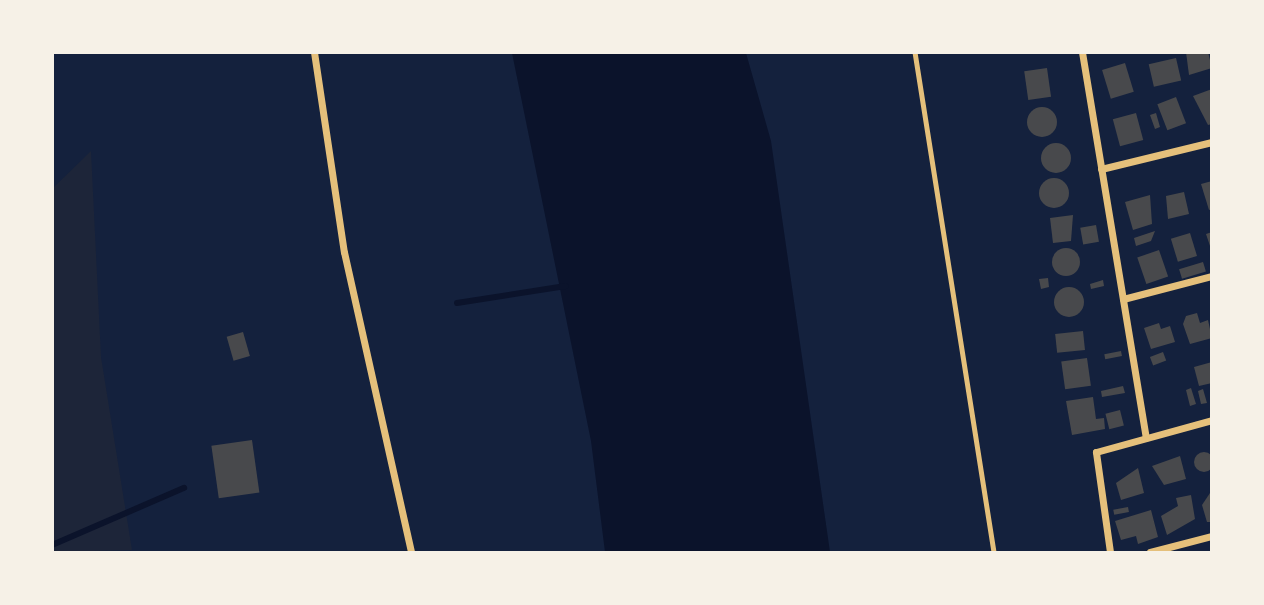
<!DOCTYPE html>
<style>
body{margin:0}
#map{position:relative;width:1264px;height:605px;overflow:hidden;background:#14213d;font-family:"Nunito Sans",sans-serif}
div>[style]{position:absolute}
.green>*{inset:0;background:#1d2539}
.water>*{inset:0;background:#0b132b}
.stream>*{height:6px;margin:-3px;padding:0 3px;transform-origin:3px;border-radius:3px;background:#0b132b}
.building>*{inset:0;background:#48494c;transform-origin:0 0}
.round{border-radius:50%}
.service>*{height:4.5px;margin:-2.25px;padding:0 2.25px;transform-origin:2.25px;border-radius:2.25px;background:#e5c07b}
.minor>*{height:7px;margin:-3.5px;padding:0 3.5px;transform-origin:3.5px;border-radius:3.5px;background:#e5c07b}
span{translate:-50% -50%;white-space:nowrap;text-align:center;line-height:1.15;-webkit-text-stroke:5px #f6f1e7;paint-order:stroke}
.frame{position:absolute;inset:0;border:54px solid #f6f1e7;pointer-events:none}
</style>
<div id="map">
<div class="green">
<i style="clip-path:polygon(91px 151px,101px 357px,132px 550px,53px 552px,53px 188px)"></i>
</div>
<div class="water">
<i style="clip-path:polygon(512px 53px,746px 53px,771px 141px,830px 552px,605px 552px,591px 441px)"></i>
</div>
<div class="stream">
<i style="left:457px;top:303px;width:110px;rotate:-8.9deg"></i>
<i style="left:52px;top:545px;width:144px;rotate:-23.4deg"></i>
</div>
<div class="building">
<i style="clip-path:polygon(1186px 52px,1208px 52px,1212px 68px,1189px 75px)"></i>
<i style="left:1176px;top:58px;width:23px;height:28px;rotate:77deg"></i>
<i style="left:1125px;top:63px;width:30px;height:24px;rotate:73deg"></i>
<i style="left:1047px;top:68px;width:29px;height:23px;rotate:82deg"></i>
<i style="clip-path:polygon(1212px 89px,1212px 124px,1208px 125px,1193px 96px)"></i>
<i style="left:1176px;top:97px;width:28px;height:20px;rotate:69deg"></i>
<i class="round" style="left:1027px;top:107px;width:30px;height:30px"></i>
<i style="left:1136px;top:113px;width:28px;height:24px;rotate:75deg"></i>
<i style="clip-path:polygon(1156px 113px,1160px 127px,1155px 129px,1150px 115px)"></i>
<i class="round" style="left:1041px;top:143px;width:30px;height:30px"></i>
<i class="round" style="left:1039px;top:178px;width:30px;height:30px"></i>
<i style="clip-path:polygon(1212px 181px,1212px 209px,1209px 210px,1201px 184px)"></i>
<i style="clip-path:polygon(1184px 192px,1189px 214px,1168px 219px,1166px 196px)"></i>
<i style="clip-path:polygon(1150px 195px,1152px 224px,1133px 230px,1125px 202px)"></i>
<i style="clip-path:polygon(1073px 215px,1071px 241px,1053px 243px,1050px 218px)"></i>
<i style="left:1096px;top:225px;width:17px;height:16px;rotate:80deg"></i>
<i style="clip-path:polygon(1155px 231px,1151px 241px,1136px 246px,1134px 238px)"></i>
<i style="clip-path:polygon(1212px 232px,1212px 249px,1211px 249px,1206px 234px)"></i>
<i style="left:1190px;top:233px;width:24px;height:20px;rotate:73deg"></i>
<i class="round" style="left:1052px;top:248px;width:28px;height:28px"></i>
<i style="left:1159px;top:250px;width:28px;height:23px;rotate:71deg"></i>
<i style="left:1203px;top:262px;width:10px;height:25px;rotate:73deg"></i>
<i style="clip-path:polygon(1048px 278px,1049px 287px,1041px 289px,1039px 279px)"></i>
<i style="clip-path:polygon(1103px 280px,1104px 286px,1091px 289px,1090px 284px)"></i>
<i class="round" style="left:1054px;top:287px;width:30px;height:30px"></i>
<i style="clip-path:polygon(1197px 313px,1200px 323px,1208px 320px,1212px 338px,1190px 344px,1183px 324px,1186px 316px)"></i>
<i style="clip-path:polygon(1159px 323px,1161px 329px,1170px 326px,1175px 342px,1151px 349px,1144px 328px)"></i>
<i style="left:1083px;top:331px;width:19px;height:28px;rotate:84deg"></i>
<i style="left:243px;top:332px;width:25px;height:17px;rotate:74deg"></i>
<i style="left:1121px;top:351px;width:5px;height:17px;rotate:79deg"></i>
<i style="left:1163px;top:352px;width:9px;height:14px;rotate:69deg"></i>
<i style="left:1087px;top:358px;width:28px;height:26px;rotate:82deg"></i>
<i style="clip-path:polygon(1212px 362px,1212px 383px,1199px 386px,1194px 367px)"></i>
<i style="clip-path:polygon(1123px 386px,1125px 393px,1102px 397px,1101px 391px)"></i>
<i style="clip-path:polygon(1191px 388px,1196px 404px,1190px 406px,1186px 390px)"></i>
<i style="clip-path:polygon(1203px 389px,1207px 403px,1201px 404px,1198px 391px)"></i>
<i style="clip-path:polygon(1093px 397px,1096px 419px,1104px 418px,1105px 429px,1072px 435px,1066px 401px)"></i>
<i style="left:1120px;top:410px;width:16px;height:15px;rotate:76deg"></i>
<i style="left:252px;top:440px;width:53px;height:41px;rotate:82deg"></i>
<i class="round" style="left:1194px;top:452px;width:20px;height:20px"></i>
<i style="clip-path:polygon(1180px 456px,1186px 479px,1164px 485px,1152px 466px)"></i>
<i style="clip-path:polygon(1138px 468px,1144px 493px,1121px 500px,1116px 483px)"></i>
<i style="clip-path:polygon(1212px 490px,1212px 522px,1207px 522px,1202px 505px)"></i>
<i style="clip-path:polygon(1191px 495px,1195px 519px,1167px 535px,1161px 516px,1178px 506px,1176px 498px)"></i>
<i style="left:1128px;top:507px;width:5px;height:15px;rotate:79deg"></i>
<i style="clip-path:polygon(1151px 510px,1158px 537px,1138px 544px,1136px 536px,1121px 540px,1115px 521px)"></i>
</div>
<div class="service">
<i style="left:915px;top:52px;width:506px;rotate:81.02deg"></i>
</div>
<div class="minor">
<i style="left:314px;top:52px;width:202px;rotate:81.5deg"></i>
<i style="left:344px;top:252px;width:307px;rotate:77.4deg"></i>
<i style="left:1082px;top:52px;width:391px;rotate:80.6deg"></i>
<i style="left:1101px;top:169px;width:114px;rotate:-13.7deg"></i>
<i style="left:1123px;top:299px;width:92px;rotate:-14.5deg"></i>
<i style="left:1110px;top:552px;width:101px;rotate:-98deg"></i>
<i style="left:1096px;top:452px;width:120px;rotate:-15.4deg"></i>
<i style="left:1150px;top:552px;width:64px;rotate:-14.5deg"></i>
</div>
<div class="frame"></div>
</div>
